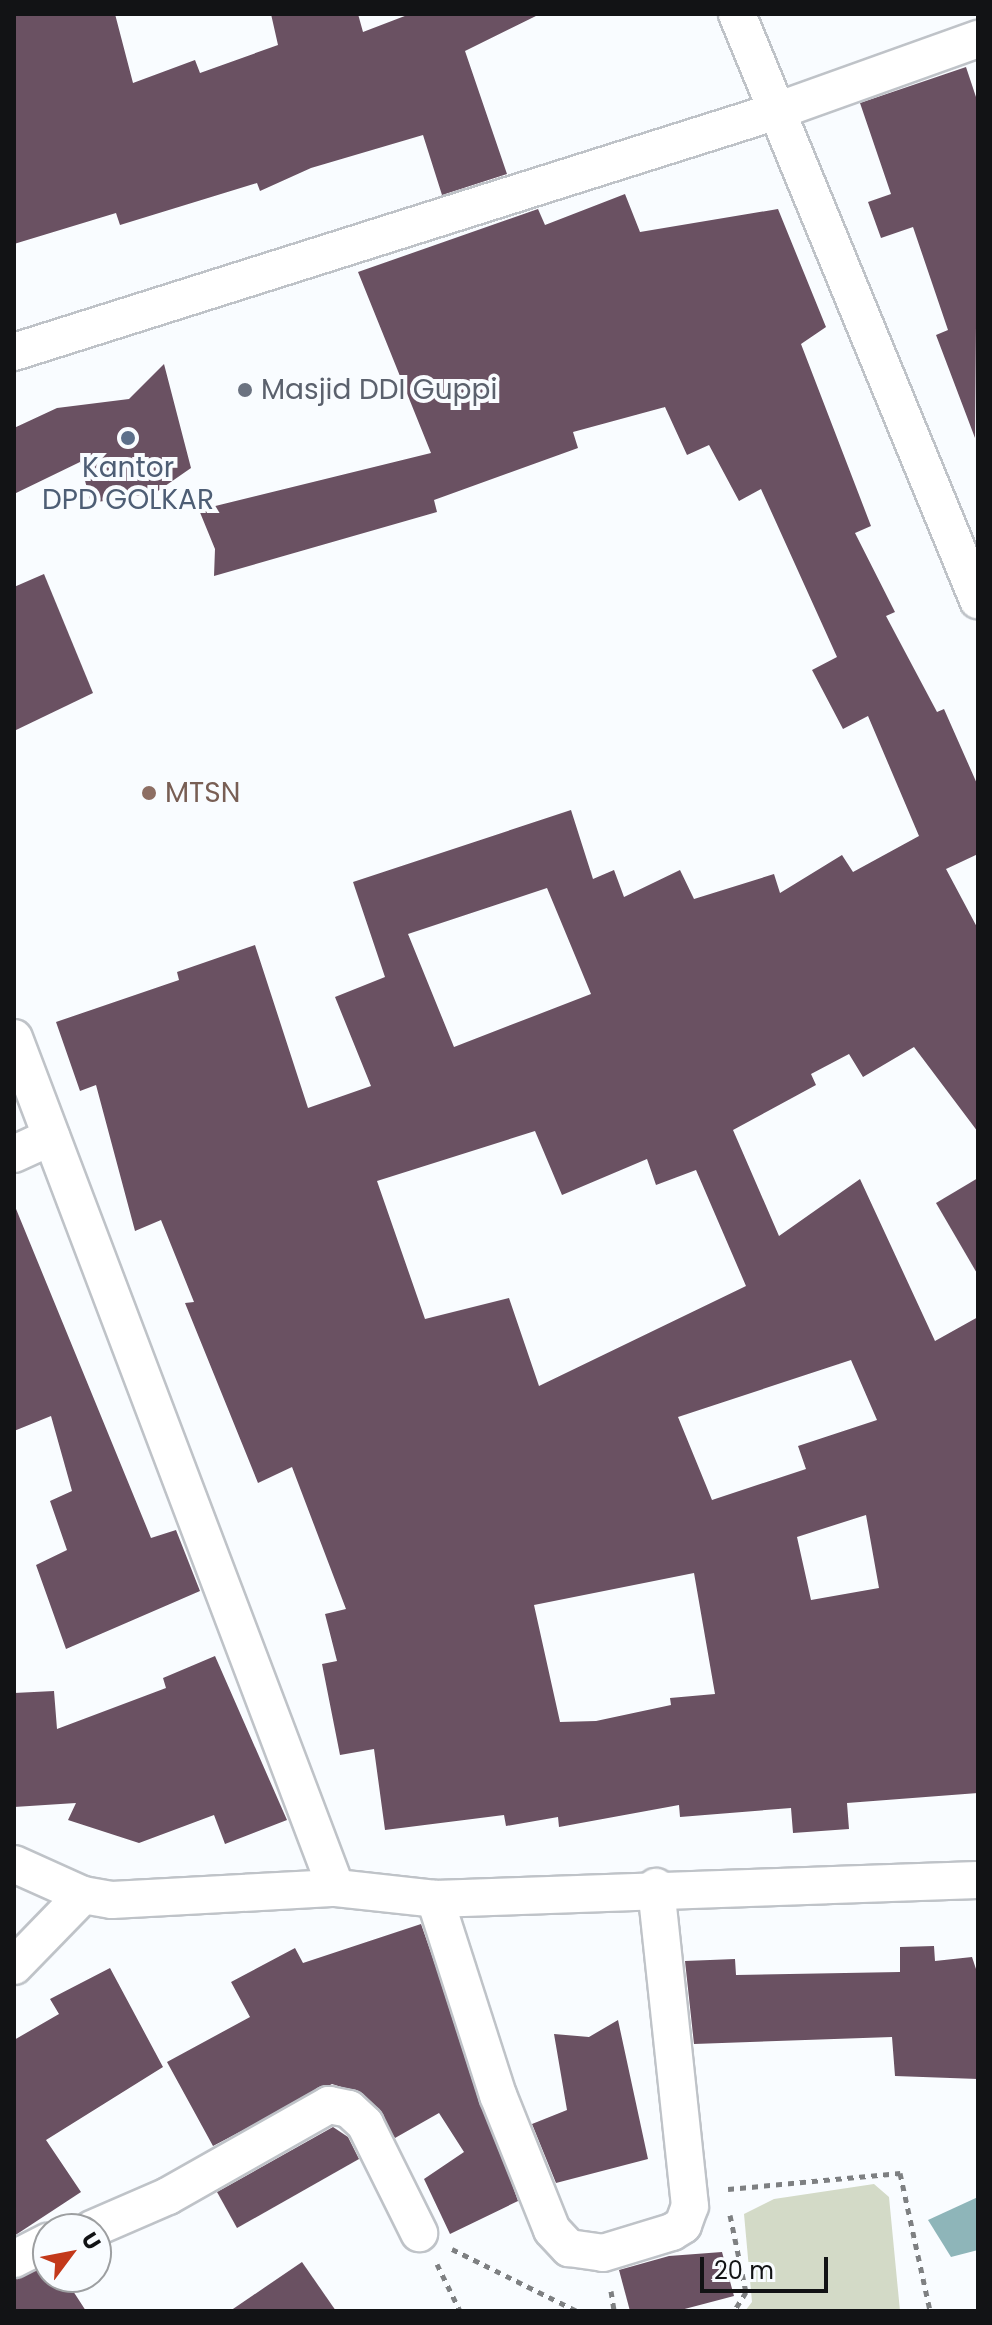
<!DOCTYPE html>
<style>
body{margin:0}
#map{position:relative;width:992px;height:2325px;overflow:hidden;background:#f9fcff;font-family:Poppins,sans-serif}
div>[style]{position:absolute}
.green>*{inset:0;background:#d3dac7}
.water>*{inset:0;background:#8eb5b9}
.building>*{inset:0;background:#6a5162}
.path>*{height:5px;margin-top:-2.5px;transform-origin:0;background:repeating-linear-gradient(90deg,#7e8082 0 6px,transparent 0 12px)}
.roads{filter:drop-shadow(2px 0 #bfc3c8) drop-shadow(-2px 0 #bfc3c8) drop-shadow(0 2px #bfc3c8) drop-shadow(0 -2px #bfc3c8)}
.street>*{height:36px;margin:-18px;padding:0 18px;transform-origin:18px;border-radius:18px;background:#fff}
.dots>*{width:22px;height:22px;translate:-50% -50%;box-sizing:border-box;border:4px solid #f9fcff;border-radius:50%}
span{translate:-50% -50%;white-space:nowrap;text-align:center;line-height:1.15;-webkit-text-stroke:8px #f9fcff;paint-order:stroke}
.worship-label{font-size:28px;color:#5b616d}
.left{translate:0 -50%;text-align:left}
.service-label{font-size:28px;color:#4e5e75}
.education-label{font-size:28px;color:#785e54}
.frame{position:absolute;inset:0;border:16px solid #121315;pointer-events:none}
.north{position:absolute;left:32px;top:2213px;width:80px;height:80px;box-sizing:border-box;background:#f9fcff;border:2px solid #9d9fa1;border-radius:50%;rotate:58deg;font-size:22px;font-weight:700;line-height:32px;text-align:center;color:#121315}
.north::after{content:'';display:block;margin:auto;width:28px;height:36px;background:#c3391b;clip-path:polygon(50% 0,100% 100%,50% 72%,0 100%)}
.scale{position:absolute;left:700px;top:2257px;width:128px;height:36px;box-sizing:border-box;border:4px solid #121315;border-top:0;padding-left:10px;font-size:24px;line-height:28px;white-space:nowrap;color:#121315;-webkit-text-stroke:6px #f9fcff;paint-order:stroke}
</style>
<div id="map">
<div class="green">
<i style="clip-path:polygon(874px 2184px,889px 2197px,900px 2311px,745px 2311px,752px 2302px,744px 2214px,774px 2199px)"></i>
</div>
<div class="water">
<i style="clip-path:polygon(978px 2197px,978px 2250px,951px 2257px,928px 2220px)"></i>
</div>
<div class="building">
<i style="clip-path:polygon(14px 14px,115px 14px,133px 83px,195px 60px,200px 73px,278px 45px,271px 14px,358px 14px,363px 32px,410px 14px,540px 14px,465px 51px,507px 174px,442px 195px,423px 135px,311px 168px,260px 191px,257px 183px,120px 225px,116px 213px,14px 244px)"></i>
<i style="clip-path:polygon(966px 67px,978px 103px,975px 438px,936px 335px,948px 330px,913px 227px,881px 238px,868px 202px,891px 194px,860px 103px)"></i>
<i style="clip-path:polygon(evenodd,625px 194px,640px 232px,778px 209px,826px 327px,801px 344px,871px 526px,855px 533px,895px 612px,886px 616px,937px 712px,944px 709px,978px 786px,978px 854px,946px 869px,978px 929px,978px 1132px,914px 1047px,863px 1077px,849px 1054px,811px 1074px,816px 1085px,733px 1130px,779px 1236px,860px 1179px,935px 1341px,978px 1317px,978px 1793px,847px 1803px,849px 1829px,793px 1833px,791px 1808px,680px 1817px,679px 1805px,559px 1827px,558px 1817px,506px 1826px,504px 1815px,385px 1830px,374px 1749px,340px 1755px,322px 1664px,337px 1661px,325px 1614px,346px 1609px,292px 1467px,258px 1483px,185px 1303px,194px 1302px,161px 1220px,135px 1231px,96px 1085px,80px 1091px,56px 1022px,179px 980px,177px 972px,255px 945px,308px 1108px,371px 1086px,335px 997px,385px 977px,353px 882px,571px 810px,593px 879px,614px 870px,624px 897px,680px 870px,694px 899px,774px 874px,780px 893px,842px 855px,853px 872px,919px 836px,868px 716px,843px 729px,812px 670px,837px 657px,761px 489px,739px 501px,709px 445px,687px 455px,665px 407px,573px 432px,578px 448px,434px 500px,437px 512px,214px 576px,215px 549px,199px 510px,431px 453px,358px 272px,538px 209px,545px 225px,625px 194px,547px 888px,591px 994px,454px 1047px,408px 934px,547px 888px,625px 194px,535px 1131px,562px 1195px,647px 1159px,656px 1185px,696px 1170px,746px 1286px,539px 1386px,509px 1298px,425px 1319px,377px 1181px,535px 1131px,625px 194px,851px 1360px,877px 1420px,798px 1446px,806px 1469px,712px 1500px,678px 1417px,851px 1360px,625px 194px,866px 1515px,879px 1588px,811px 1600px,797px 1537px,866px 1515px,625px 194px,694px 1573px,715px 1694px,670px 1698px,671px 1705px,596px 1721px,560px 1722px,534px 1605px,694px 1573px)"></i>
<i style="clip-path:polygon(164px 364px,191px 468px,155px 493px,91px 503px,80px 462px,14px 494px,14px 428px,57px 408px,129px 399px)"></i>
<i style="clip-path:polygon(44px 574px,93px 693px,14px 731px,14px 587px)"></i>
<i style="clip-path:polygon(978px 1178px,978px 1275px,936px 1203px)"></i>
<i style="clip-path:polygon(14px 1204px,151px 1538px,176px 1530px,200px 1591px,66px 1649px,36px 1565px,67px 1550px,50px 1501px,72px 1491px,51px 1416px,14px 1431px)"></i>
<i style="clip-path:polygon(215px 1656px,287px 1820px,225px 1844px,214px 1815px,139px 1843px,68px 1820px,76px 1803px,14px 1807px,14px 1693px,54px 1691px,57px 1729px,166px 1688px,163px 1678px)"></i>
<i style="clip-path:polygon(421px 1924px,518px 2201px,450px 2234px,424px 2179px,464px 2152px,439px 2113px,395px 2138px,363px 2094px,332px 2084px,213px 2146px,167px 2062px,250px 2017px,231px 1982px,295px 1948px,303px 1963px)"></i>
<i style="clip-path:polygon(934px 1946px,935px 1961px,972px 1957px,978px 1975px,978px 2079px,895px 2076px,892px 2037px,694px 2044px,685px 1961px,735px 1959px,736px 1975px,900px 1972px,900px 1947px)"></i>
<i style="clip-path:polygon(110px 1968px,163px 2067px,46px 2140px,81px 2192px,14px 2236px,14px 2040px,59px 2014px,50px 1999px)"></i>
<i style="clip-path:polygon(618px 2020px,648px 2159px,556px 2183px,532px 2124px,567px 2110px,554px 2034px,589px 2037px)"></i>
<i style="clip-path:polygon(333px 2127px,348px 2137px,359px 2159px,237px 2228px,217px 2192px)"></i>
<i style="clip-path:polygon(722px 2252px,734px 2296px,677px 2311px,630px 2311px,619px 2270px,669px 2256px)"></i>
<i style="clip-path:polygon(302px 2262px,336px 2311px,230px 2311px)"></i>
<i style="clip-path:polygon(48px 2265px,48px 2277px,64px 2277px,86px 2311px,14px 2311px,14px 2280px)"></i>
</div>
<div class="path">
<i style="left:728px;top:2189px;width:173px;rotate:-5.3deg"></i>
<i style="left:900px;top:2173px;width:141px;rotate:77.7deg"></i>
<i style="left:730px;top:2215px;width:79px;rotate:78.3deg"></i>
<i style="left:746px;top:2292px;width:22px;rotate:122deg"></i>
<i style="left:452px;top:2249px;width:140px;rotate:26.4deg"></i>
<i style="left:437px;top:2264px;width:52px;rotate:63.9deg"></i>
<i style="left:611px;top:2291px;width:20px;rotate:81deg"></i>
</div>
<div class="roads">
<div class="street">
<i style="left:737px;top:14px;width:634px;rotate:67.64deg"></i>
<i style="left:14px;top:352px;width:800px;rotate:-17.53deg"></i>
<i style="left:777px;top:111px;width:214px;rotate:-19.7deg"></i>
<i style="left:14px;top:1038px;width:909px;rotate:69.25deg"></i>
<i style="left:14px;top:1154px;width:41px;rotate:-24.7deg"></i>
<i style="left:14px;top:1864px;width:76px;rotate:24.2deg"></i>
<i style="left:83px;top:1895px;width:29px;rotate:10deg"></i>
<i style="left:112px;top:1900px;width:224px;rotate:-3.1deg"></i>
<i style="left:336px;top:1888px;width:100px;rotate:6.3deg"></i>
<i style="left:435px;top:1899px;width:543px;rotate:-2deg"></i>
<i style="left:435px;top:1899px;width:206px;rotate:72.2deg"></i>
<i style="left:498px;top:2095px;width:145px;rotate:68.2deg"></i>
<i style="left:552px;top:2230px;width:25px;rotate:47deg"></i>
<i style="left:569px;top:2248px;width:34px;rotate:8deg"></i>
<i style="left:603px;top:2253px;width:72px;rotate:-16.9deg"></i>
<i style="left:672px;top:2232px;width:13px;rotate:-32deg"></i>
<i style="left:683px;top:2225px;width:20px;rotate:-70deg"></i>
<i style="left:690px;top:2206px;width:321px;rotate:-96.1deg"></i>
<i style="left:14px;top:1966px;width:99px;rotate:-45.8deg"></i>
<i style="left:92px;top:2229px;width:83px;rotate:-23.5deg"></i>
<i style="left:168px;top:2196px;width:185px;rotate:-29.5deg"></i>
<i style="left:329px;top:2105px;width:20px;rotate:11deg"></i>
<i style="left:349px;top:2109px;width:22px;rotate:43deg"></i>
<i style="left:365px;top:2124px;width:122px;rotate:63.6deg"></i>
<i style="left:14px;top:2259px;width:38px;rotate:-27deg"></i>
</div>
</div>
<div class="dots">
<i style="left:245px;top:390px;background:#6b7280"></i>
<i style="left:128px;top:438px;background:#5c6f8a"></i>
<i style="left:149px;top:793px;background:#8d6e63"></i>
</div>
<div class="worship-label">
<span class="left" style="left:261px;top:390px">Masjid DDI Guppi</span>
</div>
<div class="service-label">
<span style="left:128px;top:484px">Kantor<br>DPD GOLKAR</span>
</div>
<div class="education-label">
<span class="left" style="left:165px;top:793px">MTSN</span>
</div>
<div class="frame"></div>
<div class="north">U</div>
<div class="scale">20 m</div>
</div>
